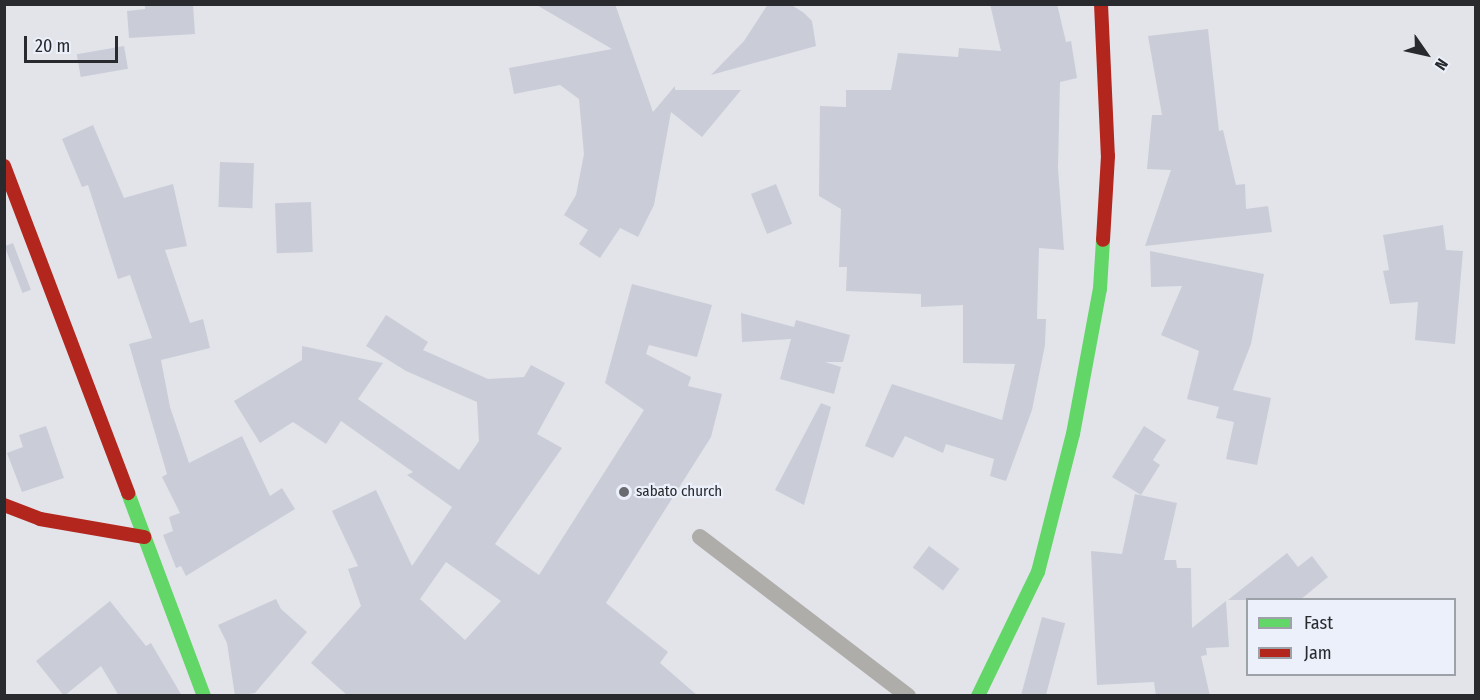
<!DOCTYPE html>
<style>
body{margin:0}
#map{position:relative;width:1480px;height:700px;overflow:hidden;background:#e2e4ea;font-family:"Fira Sans Condensed",sans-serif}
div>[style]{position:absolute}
.building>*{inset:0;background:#cacdd7;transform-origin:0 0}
.lane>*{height:16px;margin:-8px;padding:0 8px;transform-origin:8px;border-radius:8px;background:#aeada9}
.fast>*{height:14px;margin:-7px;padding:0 7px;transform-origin:7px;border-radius:7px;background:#63d668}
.jam>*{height:14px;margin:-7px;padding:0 7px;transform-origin:7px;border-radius:7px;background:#b3261e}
.dots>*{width:16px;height:16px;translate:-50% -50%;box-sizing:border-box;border:3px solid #ebf0fa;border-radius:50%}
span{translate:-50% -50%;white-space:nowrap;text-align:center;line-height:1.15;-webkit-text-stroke:4.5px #ebf0fa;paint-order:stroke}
.poi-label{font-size:15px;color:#282a2e}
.left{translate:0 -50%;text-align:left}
.frame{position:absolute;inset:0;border:6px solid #282a2e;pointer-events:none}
.legend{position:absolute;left:1246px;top:598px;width:210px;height:78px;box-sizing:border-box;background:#ebf0fa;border:2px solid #9da1a8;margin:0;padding:8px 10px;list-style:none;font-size:18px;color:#282a2e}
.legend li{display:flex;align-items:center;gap:12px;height:30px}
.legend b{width:30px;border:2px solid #9da1a8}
.north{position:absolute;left:1396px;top:24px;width:60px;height:60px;-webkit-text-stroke:4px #ebf0fa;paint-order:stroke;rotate:124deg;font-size:16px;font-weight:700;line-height:24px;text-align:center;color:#282a2e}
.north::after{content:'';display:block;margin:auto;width:21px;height:27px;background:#282a2e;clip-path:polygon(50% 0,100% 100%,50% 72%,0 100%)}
.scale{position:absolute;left:24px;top:36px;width:94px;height:27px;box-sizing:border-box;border:3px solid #282a2e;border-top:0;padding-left:8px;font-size:18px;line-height:21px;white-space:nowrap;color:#282a2e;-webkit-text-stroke:4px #ebf0fa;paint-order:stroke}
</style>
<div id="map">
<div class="building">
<i style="clip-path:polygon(145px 4px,193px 4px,195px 34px,129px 38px,127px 11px,145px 9px)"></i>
<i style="clip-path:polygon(535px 4px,615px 4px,653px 112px,675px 86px,675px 90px,741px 90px,702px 137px,671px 112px,654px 205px,638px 237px,620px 228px,600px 258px,579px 244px,588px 230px,564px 215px,576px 195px,584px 154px,579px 99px,560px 85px,514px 94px,509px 68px,612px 49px)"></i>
<i style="clip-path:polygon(768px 4px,790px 4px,804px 13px,812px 21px,816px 46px,711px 75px,744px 41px)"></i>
<i style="clip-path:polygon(990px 4px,1057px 4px,1066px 42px,1071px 41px,1077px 78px,1060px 82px,1058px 168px,1064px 250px,1039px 248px,1037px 319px,1046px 319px,1045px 345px,1032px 410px,1006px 481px,990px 476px,994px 459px,946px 444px,943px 453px,905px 436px,893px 458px,865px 446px,892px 384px,1002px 420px,1015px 364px,963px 363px,963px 305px,921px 307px,921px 294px,846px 291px,847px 267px,839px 267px,841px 209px,819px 196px,820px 106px,846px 107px,846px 90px,891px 90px,898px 53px,958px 57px,959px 48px,1001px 51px)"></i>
<i style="clip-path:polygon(1208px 29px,1219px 131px,1223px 130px,1236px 185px,1245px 184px,1246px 209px,1268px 206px,1272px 232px,1145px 246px,1171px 170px,1147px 169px,1152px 115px,1162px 115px,1148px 36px)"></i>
<i style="left:124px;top:46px;width:23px;height:48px;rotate:80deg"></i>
<i style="clip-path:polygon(93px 125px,124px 198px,173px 184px,187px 246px,165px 250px,190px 323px,203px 319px,210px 348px,161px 360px,170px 407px,189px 463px,242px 436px,270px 496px,282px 488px,295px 509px,186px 576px,181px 566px,176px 568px,163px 535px,173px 531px,169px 517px,180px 513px,162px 477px,167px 474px,129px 344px,152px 338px,130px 275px,118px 279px,88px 185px,82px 187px,62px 139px)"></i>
<i style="left:220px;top:162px;width:34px;height:45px;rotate:2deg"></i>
<i style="left:776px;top:184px;width:43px;height:27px;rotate:68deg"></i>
<i style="left:311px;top:202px;width:50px;height:36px;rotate:88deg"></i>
<i style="clip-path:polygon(1443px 225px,1446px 250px,1463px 251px,1455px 344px,1415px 340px,1418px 302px,1390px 304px,1383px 271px,1389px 270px,1383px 235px)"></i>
<i style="left:13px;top:243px;width:50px;height:9px;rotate:69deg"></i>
<i style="clip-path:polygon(1150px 251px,1264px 274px,1251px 344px,1233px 390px,1271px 398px,1257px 465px,1226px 459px,1234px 422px,1216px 418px,1219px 407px,1187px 399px,1199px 351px,1161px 335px,1182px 286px,1151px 287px)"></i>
<i style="clip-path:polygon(evenodd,632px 284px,712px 305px,697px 357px,649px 345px,646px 354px,691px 377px,688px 386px,722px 394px,711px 437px,606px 603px,668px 652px,660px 663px,698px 696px,348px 696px,311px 663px,361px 606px,348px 569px,358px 566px,332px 511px,376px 490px,412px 566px,452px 507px,407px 475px,413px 472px,341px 421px,326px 444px,293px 422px,260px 443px,234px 401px,302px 360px,302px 346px,383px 363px,358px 399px,459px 470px,479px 441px,477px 402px,406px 371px,366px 346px,386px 315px,428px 342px,423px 350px,488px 379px,524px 377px,531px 365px,565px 383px,537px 434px,562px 448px,495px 544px,539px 575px,644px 410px,605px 383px,632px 284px,446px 562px,501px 601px,465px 640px,420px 599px,446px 562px)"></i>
<i style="clip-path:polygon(741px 313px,794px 327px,796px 320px,850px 335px,843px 362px,825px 362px,841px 367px,834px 394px,780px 379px,791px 339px,742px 342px)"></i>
<i style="clip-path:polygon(821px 403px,831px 407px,804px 505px,775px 490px)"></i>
<i style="clip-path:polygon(46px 426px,64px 478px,22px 492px,7px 453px,23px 447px,19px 435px)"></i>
<i style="clip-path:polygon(1144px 426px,1166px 440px,1153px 460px,1160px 465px,1141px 495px,1112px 477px)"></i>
<i style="clip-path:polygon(1135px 494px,1177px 503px,1164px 560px,1176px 560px,1177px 568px,1191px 568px,1192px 628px,1226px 601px,1229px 647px,1206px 648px,1207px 655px,1201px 656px,1210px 696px,1156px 696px,1154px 682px,1097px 685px,1091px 551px,1122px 554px)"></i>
<i style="left:929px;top:546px;width:38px;height:27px;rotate:37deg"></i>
<i style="clip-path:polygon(1287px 553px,1298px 567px,1312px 556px,1328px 577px,1300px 600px,1228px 600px)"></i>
<i style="clip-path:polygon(276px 599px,281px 609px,307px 632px,255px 693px,235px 696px,227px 643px,218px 625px)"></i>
<i style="clip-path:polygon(110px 601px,146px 646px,151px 643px,182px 696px,119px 696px,101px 666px,64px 696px,36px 661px)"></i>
<i style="left:1042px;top:617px;width:24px;height:82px;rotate:15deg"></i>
</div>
<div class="lane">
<i style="left:700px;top:537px;width:262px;rotate:37.4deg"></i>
</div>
<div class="fast">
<i style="left:128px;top:493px;width:217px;rotate:69.5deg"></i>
<i style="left:978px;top:696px;width:138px;rotate:-64.2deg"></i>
<i style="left:1038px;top:572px;width:142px;rotate:-75.8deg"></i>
<i style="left:1073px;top:434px;width:147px;rotate:-79.5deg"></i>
<i style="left:1100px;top:289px;width:49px;rotate:-86.5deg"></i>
</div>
<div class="jam">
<i style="left:1101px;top:4px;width:152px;rotate:87.4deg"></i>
<i style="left:1108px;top:156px;width:84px;rotate:93.4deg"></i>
<i style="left:4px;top:166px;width:350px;rotate:69.2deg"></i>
<i style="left:4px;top:505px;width:39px;rotate:21deg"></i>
<i style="left:40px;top:519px;width:106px;rotate:9.8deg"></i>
</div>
<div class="dots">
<i style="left:624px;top:492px;background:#696b70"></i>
</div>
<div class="poi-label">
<span class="left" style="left:636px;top:492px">sabato church</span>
</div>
<div class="frame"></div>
<ul class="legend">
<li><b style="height:8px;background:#63d668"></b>Fast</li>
<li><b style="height:8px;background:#b3261e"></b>Jam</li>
</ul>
<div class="north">N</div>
<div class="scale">20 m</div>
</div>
